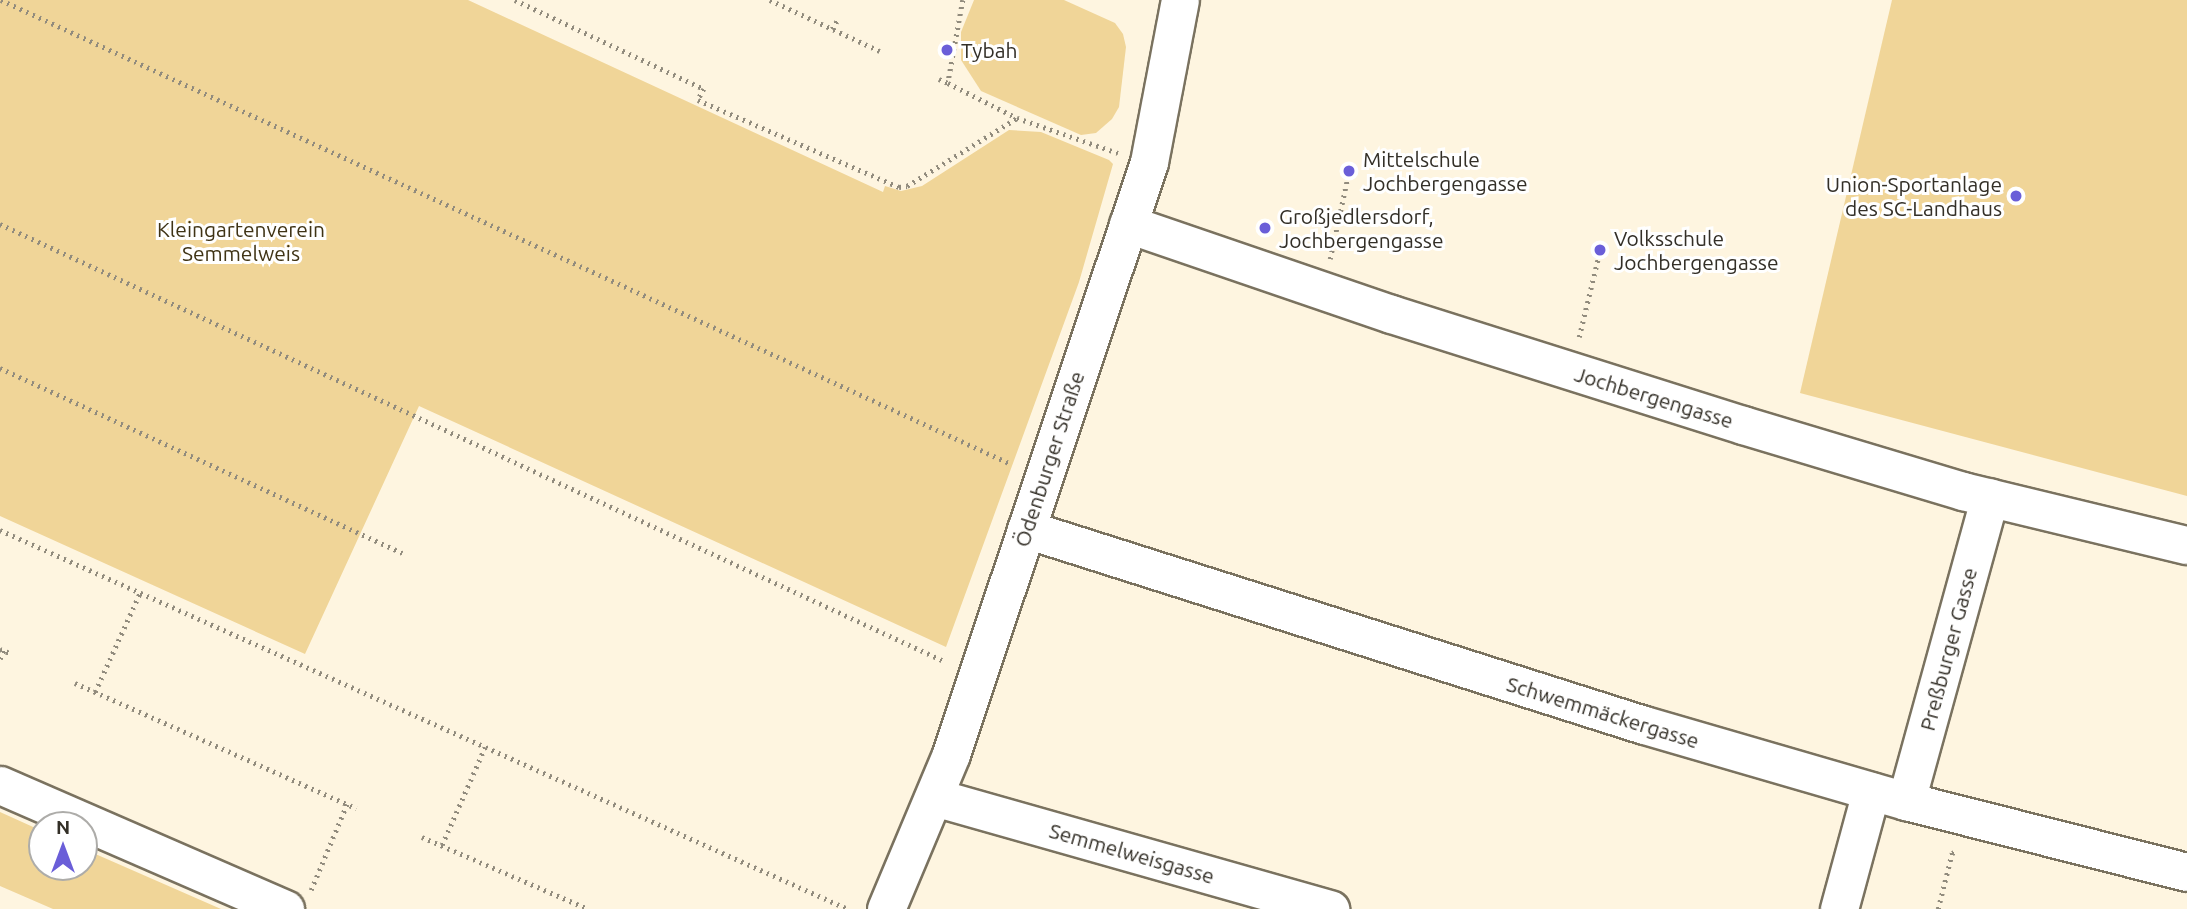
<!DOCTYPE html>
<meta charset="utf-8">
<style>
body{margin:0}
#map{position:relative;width:2187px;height:909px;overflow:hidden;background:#fef5e0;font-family:Ubuntu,sans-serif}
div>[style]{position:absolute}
.green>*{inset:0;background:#f0d598}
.path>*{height:4.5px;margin-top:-2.25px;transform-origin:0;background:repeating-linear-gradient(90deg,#918b7d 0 2px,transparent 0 7px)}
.roads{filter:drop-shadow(2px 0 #7a725f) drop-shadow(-2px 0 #7a725f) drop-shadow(0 2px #7a725f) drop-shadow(0 -2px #7a725f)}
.minor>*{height:37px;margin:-18.5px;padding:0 18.5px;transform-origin:18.5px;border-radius:18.5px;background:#fff}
.dots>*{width:19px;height:19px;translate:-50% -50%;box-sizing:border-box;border:4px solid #fff;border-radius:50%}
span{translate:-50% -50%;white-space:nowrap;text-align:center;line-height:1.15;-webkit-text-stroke:6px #fff;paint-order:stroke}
.poi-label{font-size:21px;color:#332f27}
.left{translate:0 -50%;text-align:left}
.right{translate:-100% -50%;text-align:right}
.park-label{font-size:21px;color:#3f3315}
.street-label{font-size:21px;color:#332f27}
.north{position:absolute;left:28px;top:811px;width:70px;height:70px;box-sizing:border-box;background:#fff;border:2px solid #adaca9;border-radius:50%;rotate:0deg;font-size:19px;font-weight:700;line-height:28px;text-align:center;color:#332f27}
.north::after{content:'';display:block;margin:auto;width:24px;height:32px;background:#6a5ed8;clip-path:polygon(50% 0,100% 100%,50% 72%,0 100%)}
</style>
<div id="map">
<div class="green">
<i style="clip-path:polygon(0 0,468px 0,883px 192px,885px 186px,901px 191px,922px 186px,1009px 130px,1041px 132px,1109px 160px,1113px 164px,1079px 282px,946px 647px,419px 406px,305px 654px,0 516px)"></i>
<i style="clip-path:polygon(974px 0,1064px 0,1115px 23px,1123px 34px,1126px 47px,1119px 107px,1112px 119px,1096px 133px,1081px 135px,981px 91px,961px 60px,961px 32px)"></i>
<i style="clip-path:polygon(1892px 0,2187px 0,2187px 496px,1800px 393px)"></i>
<i style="clip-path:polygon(0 812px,42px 831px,42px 867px,84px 867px,84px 849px,221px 909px,53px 909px,0 886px)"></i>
</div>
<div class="path">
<i style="left:1px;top:0;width:1111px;rotate:24.67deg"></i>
<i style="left:515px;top:0;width:209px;rotate:25.2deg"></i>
<i style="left:704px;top:89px;width:13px;rotate:119deg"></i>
<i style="left:698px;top:100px;width:219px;rotate:23.4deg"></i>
<i style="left:899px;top:187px;width:8px;rotate:-7deg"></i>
<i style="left:907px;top:186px;width:129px;rotate:-31.7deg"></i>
<i style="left:770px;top:0;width:121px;rotate:24.9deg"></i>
<i style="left:963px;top:0;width:84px;rotate:100.2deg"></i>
<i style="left:948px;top:83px;width:77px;rotate:26.9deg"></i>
<i style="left:1017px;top:118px;width:107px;rotate:19.1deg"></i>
<i style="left:832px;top:29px;width:12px;rotate:-59deg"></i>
<i style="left:939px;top:79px;width:10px;rotate:24deg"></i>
<i style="left:0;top:224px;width:1042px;rotate:24.84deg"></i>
<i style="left:1330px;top:259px;width:90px;rotate:-77.8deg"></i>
<i style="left:1579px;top:337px;width:89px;rotate:-76.4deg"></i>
<i style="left:0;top:368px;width:443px;rotate:24.7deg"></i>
<i style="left:0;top:530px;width:929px;rotate:24.08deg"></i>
<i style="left:0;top:649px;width:11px;rotate:22deg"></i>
<i style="left:0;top:659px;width:10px;rotate:-66deg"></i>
<i style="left:75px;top:683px;width:308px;rotate:24deg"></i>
<i style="left:95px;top:692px;width:109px;rotate:-65.6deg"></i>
<i style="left:422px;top:837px;width:181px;rotate:23.4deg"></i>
<i style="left:442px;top:845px;width:107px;rotate:-66.3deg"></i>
<i style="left:311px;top:890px;width:93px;rotate:-67.3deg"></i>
<i style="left:1938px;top:909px;width:58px;rotate:-76deg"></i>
<i style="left:1952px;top:853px;width:5px;rotate:-22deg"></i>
</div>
<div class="roads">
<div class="minor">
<i style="left:1128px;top:224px;width:278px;rotate:18.9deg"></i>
<i style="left:1391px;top:314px;width:369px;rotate:17.5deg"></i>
<i style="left:1743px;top:425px;width:230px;rotate:16.7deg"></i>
<i style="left:1963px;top:491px;width:230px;rotate:13.6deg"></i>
<i style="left:1026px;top:529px;width:648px;rotate:17.6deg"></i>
<i style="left:1644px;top:725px;width:273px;rotate:16.2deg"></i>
<i style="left:1906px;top:801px;width:290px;rotate:14.2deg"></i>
<i style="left:0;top:785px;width:311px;rotate:23.5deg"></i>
<i style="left:934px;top:797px;width:412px;rotate:15.8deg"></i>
<i style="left:1906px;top:801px;width:315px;rotate:-74.6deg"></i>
<i style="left:886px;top:909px;width:168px;rotate:-67.2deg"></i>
<i style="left:951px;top:754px;width:624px;rotate:-71.51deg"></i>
<i style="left:1149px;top:162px;width:165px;rotate:-79.2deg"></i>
<i style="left:1839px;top:909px;width:122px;rotate:-74.8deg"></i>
</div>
</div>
<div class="dots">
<i style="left:947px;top:50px;background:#6a5ed8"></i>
<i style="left:1349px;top:171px;background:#6a5ed8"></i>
<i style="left:2016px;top:196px;background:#6a5ed8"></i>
<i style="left:1265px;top:228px;background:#6a5ed8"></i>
<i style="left:1600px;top:250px;background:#6a5ed8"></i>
</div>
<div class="poi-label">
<span class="left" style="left:961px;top:50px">Tybah</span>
<span class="left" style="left:1363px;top:171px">Mittelschule<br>Jochbergengasse</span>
<span class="right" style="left:2002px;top:196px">Union-Sportanlage<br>des SC-Landhaus</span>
<span class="left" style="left:1279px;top:228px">Großjedlersdorf,<br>Jochbergengasse</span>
<span class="left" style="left:1614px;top:250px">Volksschule<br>Jochbergengasse</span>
</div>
<div class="park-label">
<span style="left:241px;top:241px">Kleingartenverein<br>Semmelweis</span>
</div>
<div class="street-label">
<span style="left:1654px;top:397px;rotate:17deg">Jochbergengasse</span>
<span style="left:1049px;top:459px;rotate:-72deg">Ödenburger Straße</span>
<span style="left:1948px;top:649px;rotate:-75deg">Preßburger Gasse</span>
<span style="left:1603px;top:712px;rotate:17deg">Schwemmäckergasse</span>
<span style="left:1132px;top:853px;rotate:16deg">Semmelweisgasse</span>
</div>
<div class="north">N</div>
</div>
